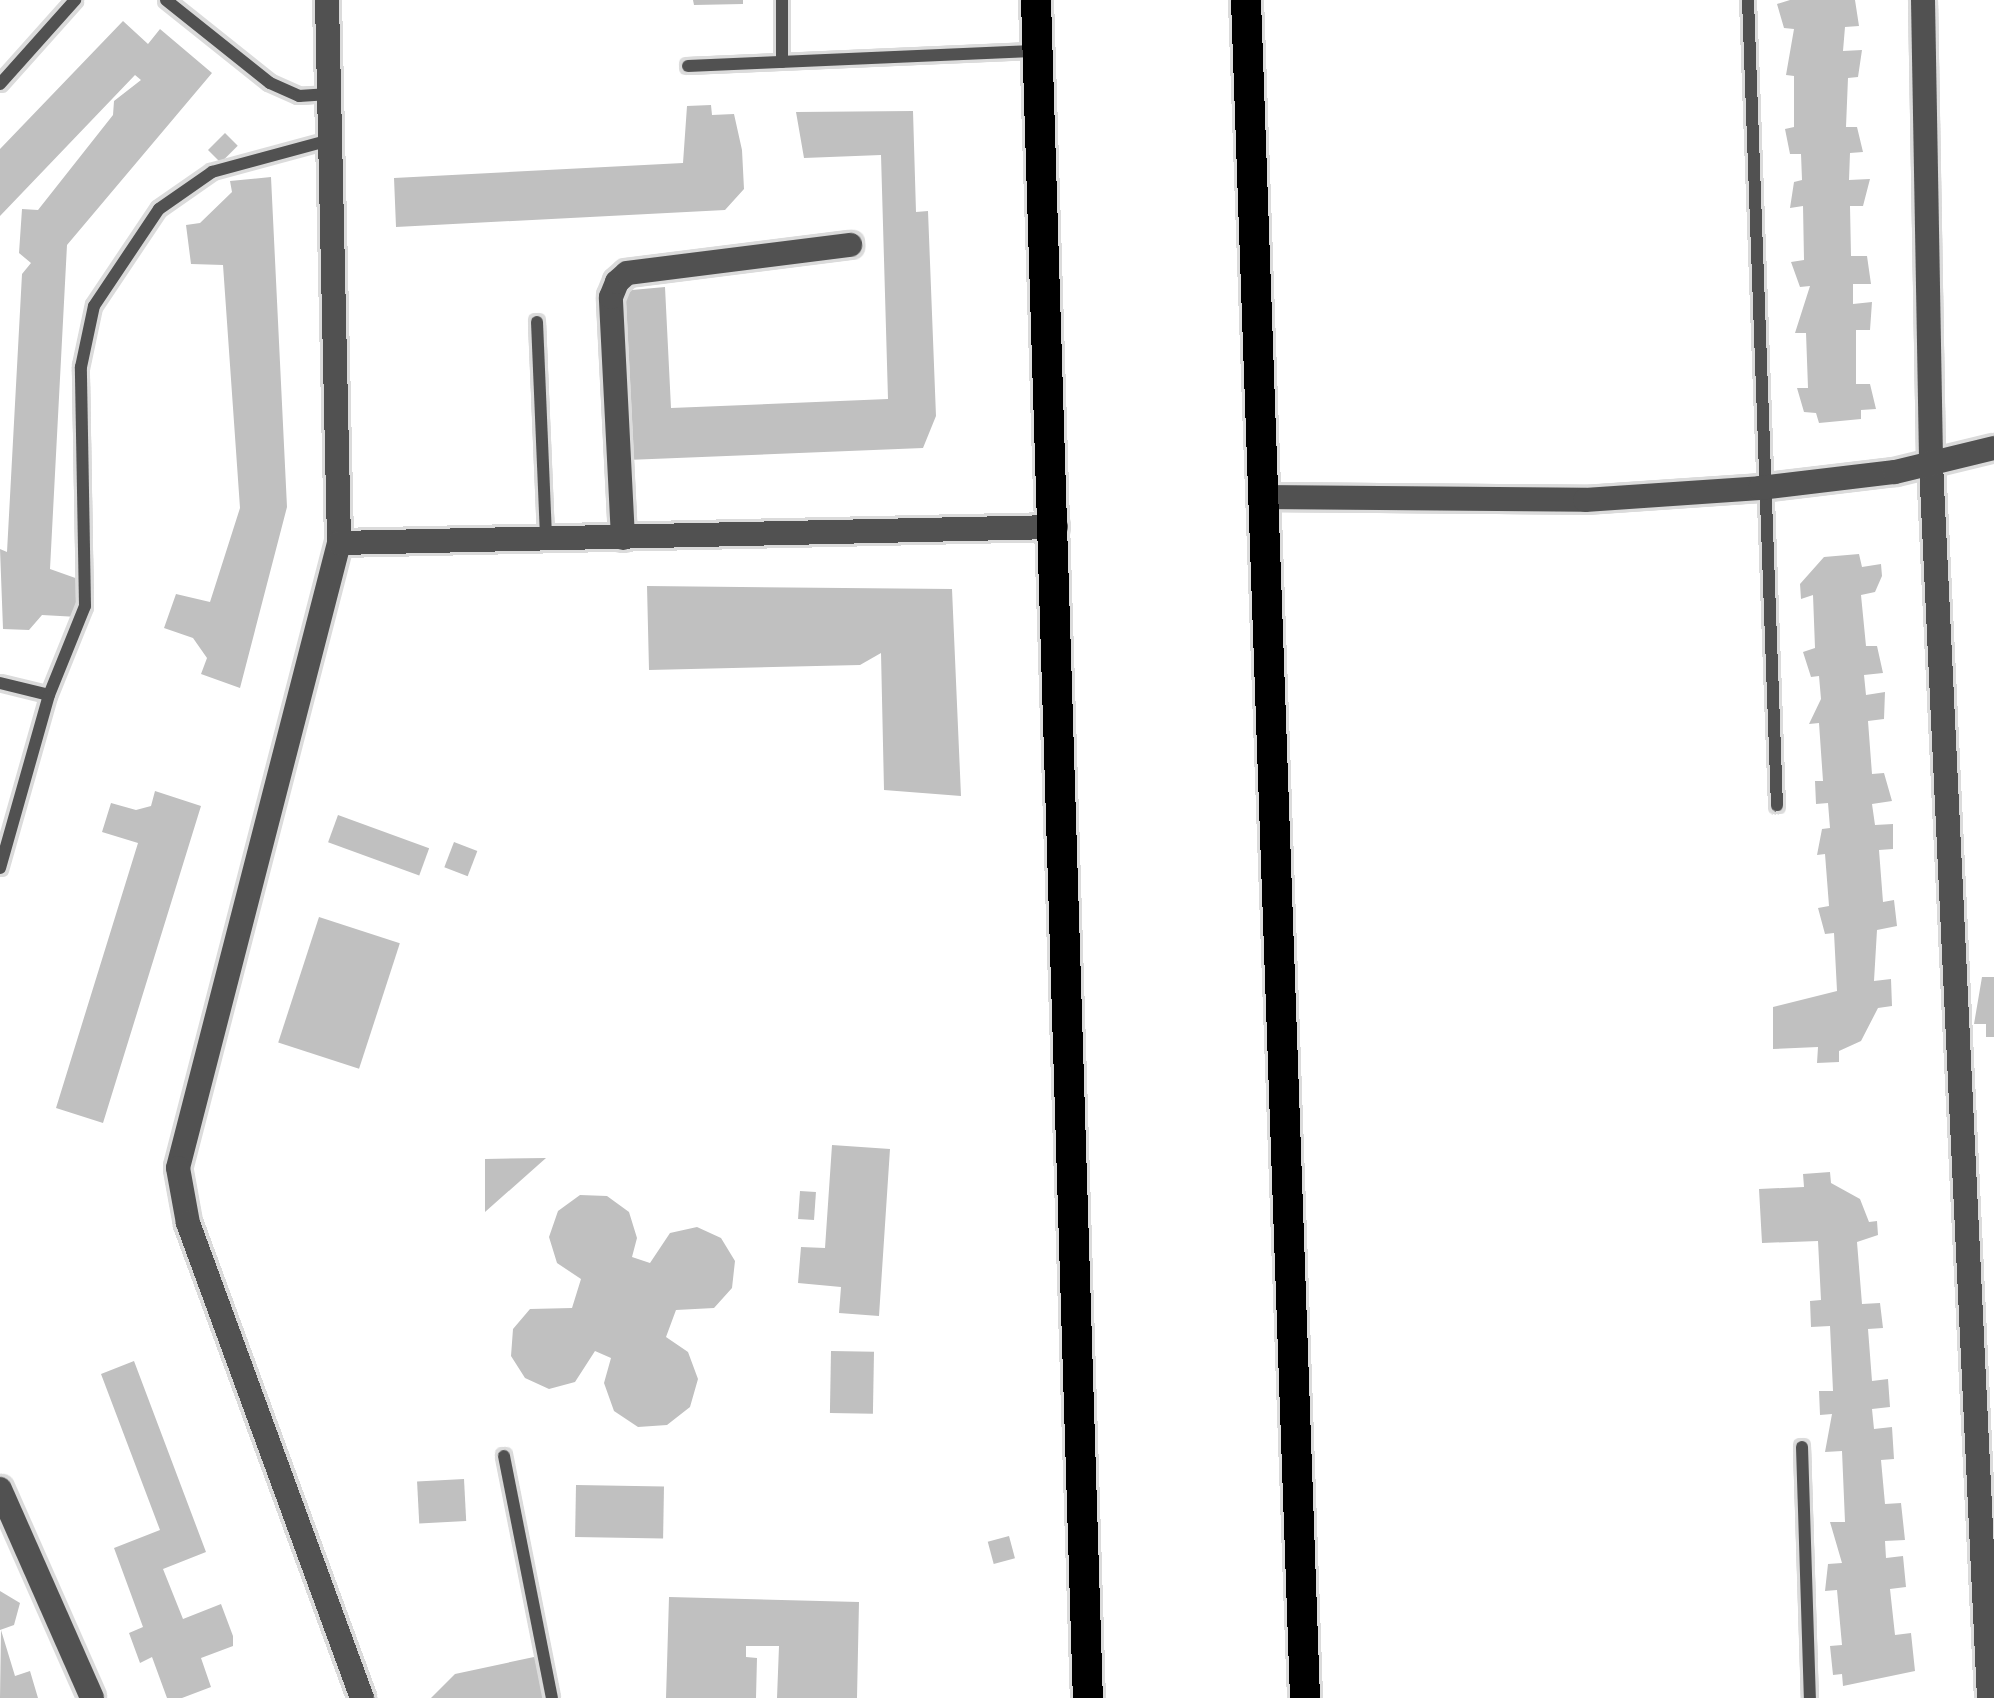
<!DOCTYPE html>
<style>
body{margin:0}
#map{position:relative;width:1994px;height:1698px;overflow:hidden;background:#fff;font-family:"Varela Round",sans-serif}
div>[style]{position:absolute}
.building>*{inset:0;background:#c0c0c0;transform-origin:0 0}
.roads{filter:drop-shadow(3px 0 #dbdbdb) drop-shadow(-3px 0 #dbdbdb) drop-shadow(0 3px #dbdbdb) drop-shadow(0 -3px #dbdbdb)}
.lane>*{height:12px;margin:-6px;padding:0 6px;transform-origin:6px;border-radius:6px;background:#515151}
.street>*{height:24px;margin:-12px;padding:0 12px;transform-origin:12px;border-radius:12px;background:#515151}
.primary>*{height:30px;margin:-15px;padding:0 15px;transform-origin:15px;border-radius:15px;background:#000}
span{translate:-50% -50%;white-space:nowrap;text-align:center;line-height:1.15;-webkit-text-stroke:10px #fff;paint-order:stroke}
</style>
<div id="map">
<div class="building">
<i style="clip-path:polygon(693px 0,743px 0,743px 4px,694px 5px)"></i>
<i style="clip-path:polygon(1790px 0,1855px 0,1859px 26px,1845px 27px,1843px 51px,1862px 50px,1858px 77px,1848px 78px,1846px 127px,1857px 127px,1863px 152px,1850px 153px,1849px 180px,1870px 179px,1863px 206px,1850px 206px,1851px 256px,1867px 256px,1871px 284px,1853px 284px,1853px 304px,1872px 302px,1870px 330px,1856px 330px,1856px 384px,1870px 384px,1876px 409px,1861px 410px,1861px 419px,1819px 423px,1816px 413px,1804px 412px,1797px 388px,1808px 388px,1806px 333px,1795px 333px,1810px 286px,1800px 287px,1791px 262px,1804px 260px,1803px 206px,1790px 208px,1794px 182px,1802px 180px,1801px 154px,1790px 154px,1785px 129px,1794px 127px,1794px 76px,1786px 75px,1794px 29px,1784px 28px,1777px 4px)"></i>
<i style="clip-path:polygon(123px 21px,148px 44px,160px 29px,212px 73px,67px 245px,50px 569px,81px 580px,78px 617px,42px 615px,29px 630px,3px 629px,0 549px,7px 552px,22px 274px,31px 263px,19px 253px,22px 209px,38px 210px,113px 115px,114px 101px,141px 80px,135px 75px,0 216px,0 149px)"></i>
<i style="clip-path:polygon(711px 105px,712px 115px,734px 114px,742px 150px,744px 189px,725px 210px,396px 227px,394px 178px,683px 163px,687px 106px)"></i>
<i style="clip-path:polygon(913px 111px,916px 212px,928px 211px,936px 416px,923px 448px,627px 460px,621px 291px,665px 287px,671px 408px,888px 399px,881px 155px,804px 158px,796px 112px)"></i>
<i style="left:225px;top:133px;width:18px;height:24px;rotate:45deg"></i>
<i style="clip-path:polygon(271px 177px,287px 507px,240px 688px,201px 674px,207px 658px,193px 638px,164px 628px,176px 594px,210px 602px,240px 508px,223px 265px,191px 264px,186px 225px,200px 223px,232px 192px,230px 181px)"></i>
<i style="clip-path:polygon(1859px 554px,1862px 567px,1881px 564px,1882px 576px,1875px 592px,1861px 595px,1866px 646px,1877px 646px,1883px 673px,1864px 675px,1866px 695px,1885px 692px,1884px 719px,1868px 721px,1872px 774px,1884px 773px,1892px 801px,1872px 804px,1875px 825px,1893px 824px,1893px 849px,1879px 850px,1883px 902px,1894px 900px,1897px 926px,1877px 930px,1874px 981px,1891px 979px,1892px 1006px,1878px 1008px,1861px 1041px,1839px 1051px,1839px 1062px,1817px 1063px,1818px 1047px,1773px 1049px,1773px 1007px,1837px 991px,1834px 933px,1825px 934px,1818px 908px,1829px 906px,1825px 854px,1817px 855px,1822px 829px,1830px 828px,1828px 803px,1816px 804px,1815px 781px,1823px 781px,1819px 723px,1809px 724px,1821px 699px,1819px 676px,1811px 677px,1803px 652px,1815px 648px,1813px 595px,1801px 599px,1800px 584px,1824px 557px)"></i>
<i style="clip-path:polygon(647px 586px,952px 589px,961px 796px,884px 790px,881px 653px,860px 665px,649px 670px)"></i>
<i style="clip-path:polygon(155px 791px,201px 806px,103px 1123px,56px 1108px,138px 843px,102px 832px,111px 803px,136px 810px,151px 806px)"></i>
<i style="left:338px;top:815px;width:97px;height:29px;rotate:20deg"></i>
<i style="left:454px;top:842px;width:25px;height:27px;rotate:21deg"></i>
<i style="left:319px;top:917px;width:85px;height:132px;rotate:18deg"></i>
<i style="clip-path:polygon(1982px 977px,1994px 977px,1994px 1037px,1986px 1037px,1986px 1024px,1974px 1024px)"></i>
<i style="clip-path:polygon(832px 1145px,890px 1149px,879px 1316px,839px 1313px,841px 1287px,798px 1283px,801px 1247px,825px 1248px)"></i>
<i style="clip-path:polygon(546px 1158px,485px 1212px,485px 1159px)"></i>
<i style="clip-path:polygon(1830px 1172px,1831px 1183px,1860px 1199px,1869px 1222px,1877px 1221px,1878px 1235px,1857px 1242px,1862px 1304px,1880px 1303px,1883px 1328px,1868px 1329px,1872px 1381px,1888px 1379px,1890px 1407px,1872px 1409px,1874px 1429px,1892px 1427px,1894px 1459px,1881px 1460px,1885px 1504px,1901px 1503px,1905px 1540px,1885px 1541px,1886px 1558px,1903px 1556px,1906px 1587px,1890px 1589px,1895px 1635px,1911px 1633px,1915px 1671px,1843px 1686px,1842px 1674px,1833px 1675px,1830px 1646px,1842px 1645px,1837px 1590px,1825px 1591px,1828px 1564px,1842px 1563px,1830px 1522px,1845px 1522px,1842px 1451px,1825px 1452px,1832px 1414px,1820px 1415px,1819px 1391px,1833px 1391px,1830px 1326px,1811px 1327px,1810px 1301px,1821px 1300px,1818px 1241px,1762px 1243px,1759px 1189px,1804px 1187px,1803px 1174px)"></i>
<i style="left:800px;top:1191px;width:16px;height:28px;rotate:4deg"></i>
<i style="clip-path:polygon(580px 1195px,607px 1196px,629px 1212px,637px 1238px,632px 1257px,650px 1263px,670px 1233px,697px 1227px,721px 1238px,735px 1261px,732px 1288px,714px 1308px,676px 1310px,666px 1337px,688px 1352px,698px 1379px,690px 1407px,667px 1425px,638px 1427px,614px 1411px,604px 1383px,611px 1358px,595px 1351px,575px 1382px,549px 1389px,525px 1378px,511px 1356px,513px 1329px,530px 1309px,572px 1308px,581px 1279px,557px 1263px,549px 1237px,558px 1211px)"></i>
<i style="left:831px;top:1351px;width:43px;height:62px;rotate:1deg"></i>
<i style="clip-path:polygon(134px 1361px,206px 1552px,163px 1569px,183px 1619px,221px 1604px,233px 1636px,233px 1646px,201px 1658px,211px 1687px,182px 1698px,167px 1698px,152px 1657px,140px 1663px,129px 1633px,143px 1627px,114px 1548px,160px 1530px,101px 1374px)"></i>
<i style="left:464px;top:1479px;width:42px;height:47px;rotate:87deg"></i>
<i style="left:576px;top:1485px;width:88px;height:52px;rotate:1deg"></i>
<i style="left:1009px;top:1536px;width:23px;height:22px;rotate:75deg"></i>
<i style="clip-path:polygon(0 1591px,20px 1603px,14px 1625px,0 1630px)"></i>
<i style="clip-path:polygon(669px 1597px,859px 1602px,857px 1698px,777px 1698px,779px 1646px,746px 1646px,746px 1657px,757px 1658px,756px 1698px,666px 1698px)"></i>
<i style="clip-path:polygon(1px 1630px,15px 1676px,30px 1671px,38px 1698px,0 1698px)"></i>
<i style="clip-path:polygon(548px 1654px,557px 1698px,431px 1698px,455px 1674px)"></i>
</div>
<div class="roads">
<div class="lane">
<i style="left:166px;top:0;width:133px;rotate:38.6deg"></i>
<i style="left:270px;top:83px;width:32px;rotate:24deg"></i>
<i style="left:299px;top:96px;width:30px;rotate:-4deg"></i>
<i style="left:782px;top:0;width:62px;rotate:90deg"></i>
<i style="left:1748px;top:0;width:806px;rotate:87.94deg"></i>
<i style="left:688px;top:66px;width:350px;rotate:-2.5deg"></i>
<i style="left:0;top:84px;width:113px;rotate:-48.2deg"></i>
<i style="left:537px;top:322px;width:216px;rotate:87.6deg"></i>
<i style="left:0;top:683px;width:50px;rotate:13.8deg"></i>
<i style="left:0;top:868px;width:180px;rotate:-74.2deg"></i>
<i style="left:49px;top:695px;width:96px;rotate:-68deg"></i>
<i style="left:85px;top:606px;width:239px;rotate:-91deg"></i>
<i style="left:81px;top:367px;width:62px;rotate:-78deg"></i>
<i style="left:94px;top:306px;width:117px;rotate:-56.2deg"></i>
<i style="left:159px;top:209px;width:65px;rotate:-34.9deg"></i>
<i style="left:212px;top:172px;width:122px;rotate:-15.2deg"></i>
<i style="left:1802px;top:1447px;width:251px;rotate:88.2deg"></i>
<i style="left:504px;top:1456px;width:247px;rotate:78.8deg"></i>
</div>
<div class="street">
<i style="left:327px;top:0;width:543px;rotate:88.73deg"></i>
<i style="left:339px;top:543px;width:645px;rotate:104.45deg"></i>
<i style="left:178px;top:1168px;width:56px;rotate:79.7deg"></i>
<i style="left:188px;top:1223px;width:506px;rotate:69.88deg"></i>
<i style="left:1923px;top:0;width:464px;rotate:89deg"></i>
<i style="left:1931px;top:464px;width:1235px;rotate:87.31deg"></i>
<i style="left:1262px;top:497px;width:323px;rotate:0.5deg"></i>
<i style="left:1585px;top:500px;width:175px;rotate:-3.9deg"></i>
<i style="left:1760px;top:488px;width:136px;rotate:-6.8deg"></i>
<i style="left:1895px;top:472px;width:102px;rotate:-13.6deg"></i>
<i style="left:623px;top:538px;width:241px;rotate:-92.9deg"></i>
<i style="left:611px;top:297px;width:16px;rotate:-68deg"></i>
<i style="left:617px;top:282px;width:13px;rotate:-42deg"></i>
<i style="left:627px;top:273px;width:225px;rotate:-7.2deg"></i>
<i style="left:339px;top:543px;width:717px;rotate:-1.28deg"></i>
<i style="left:0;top:1489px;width:228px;rotate:66.2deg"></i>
</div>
<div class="primary">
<i style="left:1036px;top:0;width:1699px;rotate:88.25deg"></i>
<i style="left:1246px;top:0;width:1699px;rotate:88.01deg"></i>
</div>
</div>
</div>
